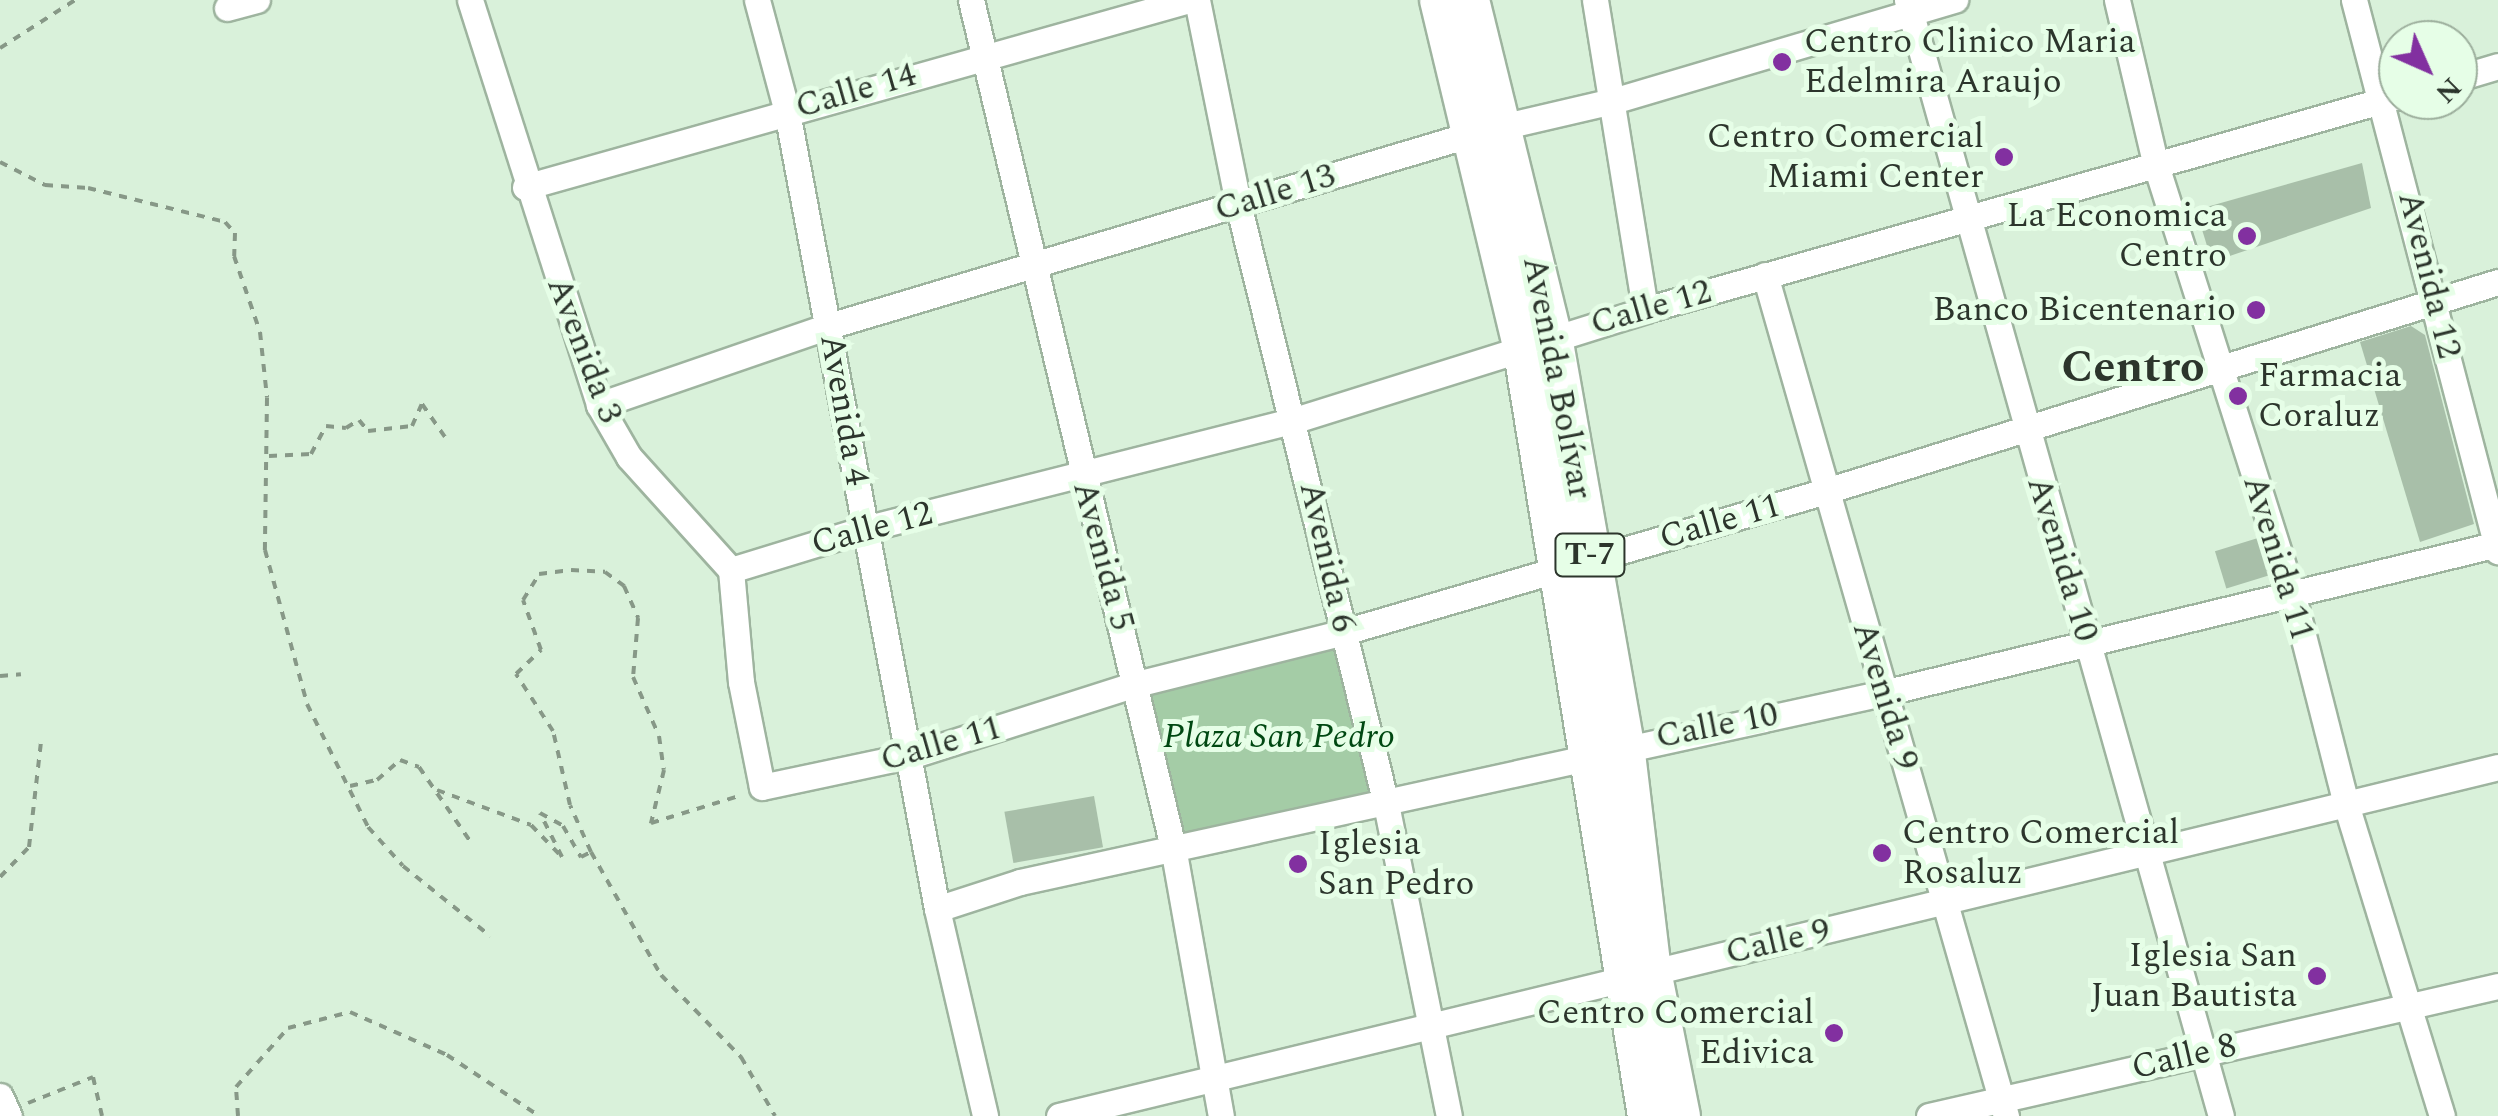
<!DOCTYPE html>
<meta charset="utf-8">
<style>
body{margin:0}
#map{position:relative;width:2498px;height:1116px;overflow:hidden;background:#d9f1da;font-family:Spectral,serif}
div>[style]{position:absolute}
.green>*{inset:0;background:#a4cca6;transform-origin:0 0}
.building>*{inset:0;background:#a8bfa9;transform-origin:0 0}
.path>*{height:4px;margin-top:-2px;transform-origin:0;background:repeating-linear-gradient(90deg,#879887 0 8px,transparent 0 16px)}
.roads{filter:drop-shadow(2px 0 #9eb49f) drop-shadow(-2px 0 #9eb49f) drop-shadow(0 2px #9eb49f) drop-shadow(0 -2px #9eb49f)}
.minor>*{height:25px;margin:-12.5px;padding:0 12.5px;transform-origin:12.5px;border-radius:12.5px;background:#fff}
.highway>*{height:38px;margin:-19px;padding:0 19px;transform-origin:19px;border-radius:19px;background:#fff}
.dots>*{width:28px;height:28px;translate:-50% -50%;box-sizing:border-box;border:5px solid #e6fee7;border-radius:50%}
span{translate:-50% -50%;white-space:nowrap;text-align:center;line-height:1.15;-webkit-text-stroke:10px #e6fee7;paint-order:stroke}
.shield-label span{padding:2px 8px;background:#e6fee7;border:2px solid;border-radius:8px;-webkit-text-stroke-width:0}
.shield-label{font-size:32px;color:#2c352c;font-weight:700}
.poi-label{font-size:35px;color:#2c352c}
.left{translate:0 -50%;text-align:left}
.right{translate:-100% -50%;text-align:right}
.street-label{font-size:35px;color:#2c352c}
.park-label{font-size:35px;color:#004812;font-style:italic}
.district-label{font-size:45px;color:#2c352c;font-weight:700}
.north{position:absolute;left:2378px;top:20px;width:100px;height:100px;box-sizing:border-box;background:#e6fee7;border:2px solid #9cae9c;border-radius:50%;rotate:135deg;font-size:28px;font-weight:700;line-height:40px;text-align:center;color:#2c352c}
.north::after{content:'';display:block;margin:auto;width:35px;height:45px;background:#8230a0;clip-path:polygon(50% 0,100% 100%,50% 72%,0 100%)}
</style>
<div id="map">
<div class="green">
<i style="left:1344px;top:632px;width:177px;height:214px;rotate:76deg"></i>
</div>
<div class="building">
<i style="clip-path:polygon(2362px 163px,2371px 208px,2212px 262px,2196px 210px)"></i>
<i style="clip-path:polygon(2411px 326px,2425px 335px,2474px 524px,2420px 542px,2360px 342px)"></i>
<i style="left:2258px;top:538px;width:39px;height:45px;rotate:73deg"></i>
<i style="left:1094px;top:796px;width:52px;height:91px;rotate:80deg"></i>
</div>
<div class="path">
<i style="left:0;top:48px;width:89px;rotate:-32.6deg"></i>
<i style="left:0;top:162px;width:51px;rotate:27.1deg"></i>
<i style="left:45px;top:185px;width:43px;rotate:4deg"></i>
<i style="left:88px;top:188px;width:141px;rotate:13.9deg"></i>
<i style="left:225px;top:222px;width:15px;rotate:48deg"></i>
<i style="left:235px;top:233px;width:23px;rotate:92deg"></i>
<i style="left:234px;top:256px;width:80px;rotate:71.1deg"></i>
<i style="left:260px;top:332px;width:66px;rotate:83.9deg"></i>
<i style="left:267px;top:398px;width:152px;rotate:90.8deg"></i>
<i style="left:265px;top:550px;width:160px;rotate:74.7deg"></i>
<i style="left:307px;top:704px;width:137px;rotate:63.6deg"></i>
<i style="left:368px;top:827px;width:52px;rotate:48.1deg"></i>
<i style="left:403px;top:866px;width:112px;rotate:38.8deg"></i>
<i style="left:269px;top:456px;width:42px;rotate:-2.7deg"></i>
<i style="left:311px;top:454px;width:32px;rotate:-62deg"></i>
<i style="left:326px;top:426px;width:20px;rotate:6deg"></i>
<i style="left:346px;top:428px;width:15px;rotate:-32deg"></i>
<i style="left:359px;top:420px;width:14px;rotate:51deg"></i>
<i style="left:368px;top:431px;width:44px;rotate:-6.5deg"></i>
<i style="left:412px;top:426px;width:24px;rotate:-66deg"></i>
<i style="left:422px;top:404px;width:40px;rotate:55.1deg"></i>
<i style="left:0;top:676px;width:21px;rotate:-5deg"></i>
<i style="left:350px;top:786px;width:28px;rotate:-13deg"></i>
<i style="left:377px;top:780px;width:30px;rotate:-41deg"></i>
<i style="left:400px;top:760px;width:20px;rotate:20deg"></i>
<i style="left:419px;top:767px;width:90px;rotate:55.4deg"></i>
<i style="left:437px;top:790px;width:100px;rotate:20.4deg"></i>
<i style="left:531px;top:825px;width:45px;rotate:45.9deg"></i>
<i style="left:562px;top:857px;width:49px;rotate:-116.6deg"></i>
<i style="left:540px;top:813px;width:26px;rotate:29deg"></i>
<i style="left:563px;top:826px;width:36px;rotate:60deg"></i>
<i style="left:581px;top:857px;width:11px;rotate:-27deg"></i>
<i style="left:591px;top:852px;width:51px;rotate:-114.1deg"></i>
<i style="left:570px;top:805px;width:76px;rotate:-102.9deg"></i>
<i style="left:553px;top:731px;width:68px;rotate:-123deg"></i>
<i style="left:516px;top:674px;width:35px;rotate:-44deg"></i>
<i style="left:541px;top:650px;width:53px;rotate:-109.8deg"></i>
<i style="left:523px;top:600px;width:31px;rotate:-58deg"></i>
<i style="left:539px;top:574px;width:32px;rotate:-7deg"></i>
<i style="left:571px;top:570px;width:34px;rotate:3deg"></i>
<i style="left:605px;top:572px;width:24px;rotate:36deg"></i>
<i style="left:624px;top:586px;width:35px;rotate:66deg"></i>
<i style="left:638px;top:618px;width:59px;rotate:94.8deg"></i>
<i style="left:633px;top:677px;width:64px;rotate:66.2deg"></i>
<i style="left:659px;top:736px;width:34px;rotate:82deg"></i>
<i style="left:664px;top:770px;width:55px;rotate:103.8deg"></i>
<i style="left:651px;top:823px;width:95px;rotate:-17.1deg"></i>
<i style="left:591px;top:852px;width:142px;rotate:60.4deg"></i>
<i style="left:661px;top:975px;width:115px;rotate:45.7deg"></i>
<i style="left:741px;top:1057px;width:68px;rotate:60deg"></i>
<i style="left:0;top:877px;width:42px;rotate:-46deg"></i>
<i style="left:29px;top:847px;width:107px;rotate:-83.5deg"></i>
<i style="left:28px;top:1103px;width:70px;rotate:-21.8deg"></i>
<i style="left:93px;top:1077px;width:40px;rotate:77deg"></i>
<i style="left:238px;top:1116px;width:29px;rotate:-94deg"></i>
<i style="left:236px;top:1087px;width:79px;rotate:-48.6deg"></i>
<i style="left:288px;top:1028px;width:64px;rotate:-14.5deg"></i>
<i style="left:350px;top:1012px;width:106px;rotate:23.9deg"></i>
<i style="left:447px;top:1055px;width:110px;rotate:33.5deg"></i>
</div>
<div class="roads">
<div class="minor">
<i style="left:470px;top:0;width:425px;rotate:72.3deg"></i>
<i style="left:599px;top:405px;width:60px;rotate:60deg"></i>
<i style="left:629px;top:457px;width:152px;rotate:47.9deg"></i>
<i style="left:731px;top:570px;width:112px;rotate:84.9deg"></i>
<i style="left:741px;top:682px;width:107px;rotate:78.7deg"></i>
<i style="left:762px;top:787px;width:154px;rotate:-12deg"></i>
<i style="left:913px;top:755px;width:234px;rotate:-17.7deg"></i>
<i style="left:1136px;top:684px;width:214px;rotate:-14deg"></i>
<i style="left:1344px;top:632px;width:502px;rotate:-16.31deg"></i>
<i style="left:1826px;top:491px;width:704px;rotate:-17.28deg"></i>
<i style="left:757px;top:0;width:116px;rotate:75deg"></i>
<i style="left:787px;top:112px;width:811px;rotate:79.34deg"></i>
<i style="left:937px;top:909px;width:212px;rotate:76.9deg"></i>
<i style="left:971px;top:0;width:871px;rotate:76.59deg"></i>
<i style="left:1173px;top:847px;width:273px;rotate:79.9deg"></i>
<i style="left:1197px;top:0;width:208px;rotate:78.6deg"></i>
<i style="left:1238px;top:204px;width:618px;rotate:76.14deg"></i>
<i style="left:1386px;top:804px;width:318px;rotate:78.6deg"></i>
<i style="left:1595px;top:0;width:314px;rotate:80.8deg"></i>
<i style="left:1907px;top:0;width:1159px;rotate:74.29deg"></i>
<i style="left:2117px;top:0;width:166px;rotate:76.8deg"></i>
<i style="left:2155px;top:162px;width:455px;rotate:72.4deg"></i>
<i style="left:2293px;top:596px;width:215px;rotate:75.7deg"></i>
<i style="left:2346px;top:804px;width:326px;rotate:72.9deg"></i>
<i style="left:2354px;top:0;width:570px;rotate:75.35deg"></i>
<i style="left:227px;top:8px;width:31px;rotate:-15deg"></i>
<i style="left:2458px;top:78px;width:42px;rotate:-16.7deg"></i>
<i style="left:525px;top:187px;width:690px;rotate:-15.73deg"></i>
<i style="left:1765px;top:275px;width:875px;rotate:74.01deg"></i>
<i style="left:599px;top:405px;width:243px;rotate:-19deg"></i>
<i style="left:829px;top:326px;width:674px;rotate:-16.63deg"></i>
<i style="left:1475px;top:133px;width:142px;rotate:-13.1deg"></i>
<i style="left:1613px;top:101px;width:357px;rotate:-16.5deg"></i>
<i style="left:731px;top:570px;width:139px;rotate:-17.1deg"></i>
<i style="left:864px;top:529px;width:445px;rotate:-14.2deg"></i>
<i style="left:1295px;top:420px;width:367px;rotate:-17.4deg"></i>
<i style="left:1645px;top:310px;width:783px;rotate:-15.86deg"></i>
<i style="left:937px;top:909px;width:87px;rotate:-18deg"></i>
<i style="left:1020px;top:882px;width:883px;rotate:-12.35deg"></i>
<i style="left:1883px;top:693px;width:633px;rotate:-13.62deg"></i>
<i style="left:0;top:1096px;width:22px;rotate:66deg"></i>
<i style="left:1059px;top:1116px;width:1481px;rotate:-13.63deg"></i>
<i style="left:1929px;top:1116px;width:584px;rotate:-12.87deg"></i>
</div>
<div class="highway">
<i style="left:1439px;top:0;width:356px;rotate:76.5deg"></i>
<i style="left:1522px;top:346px;width:780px;rotate:80.78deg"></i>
<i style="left:1470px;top:0;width:347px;rotate:76.2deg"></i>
<i style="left:1553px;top:337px;width:414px;rotate:80deg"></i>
<i style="left:1625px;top:745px;width:228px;rotate:83.2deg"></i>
<i style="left:1652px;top:971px;width:148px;rotate:78.7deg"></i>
</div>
</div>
<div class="dots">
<i style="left:1782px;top:62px;background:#8230a0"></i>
<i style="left:2004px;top:157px;background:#8230a0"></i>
<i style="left:2247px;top:236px;background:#8230a0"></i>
<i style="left:2256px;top:310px;background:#8230a0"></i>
<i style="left:2238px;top:396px;background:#8230a0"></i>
<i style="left:1882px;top:853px;background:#8230a0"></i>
<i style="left:1298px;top:864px;background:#8230a0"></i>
<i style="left:2317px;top:976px;background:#8230a0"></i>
<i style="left:1834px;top:1033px;background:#8230a0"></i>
</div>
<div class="shield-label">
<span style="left:1590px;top:555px">T-7</span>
</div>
<div class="poi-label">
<span class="left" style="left:1804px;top:62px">Centro Clinico Maria<br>Edelmira Araujo</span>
<span class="right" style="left:1984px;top:157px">Centro Comercial<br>Miami Center</span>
<span class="right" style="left:2227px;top:236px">La Economica<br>Centro</span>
<span class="right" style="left:2236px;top:310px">Banco Bicentenario</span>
<span class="left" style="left:2258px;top:396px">Farmacia<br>Coraluz</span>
<span class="left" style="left:1902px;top:853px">Centro Comercial<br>Rosaluz</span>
<span class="left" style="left:1318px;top:864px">Iglesia<br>San Pedro</span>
<span class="right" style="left:2297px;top:976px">Iglesia San<br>Juan Bautista</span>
<span class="right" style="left:1814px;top:1033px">Centro Comercial<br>Edivica</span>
</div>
<div class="street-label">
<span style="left:856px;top:91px;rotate:-16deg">Calle 14</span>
<span style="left:1275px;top:193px;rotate:-17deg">Calle 13</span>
<span style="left:2429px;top:275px;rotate:76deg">Avenida 12</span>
<span style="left:1651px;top:308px;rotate:-16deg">Calle 12</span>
<span style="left:584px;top:350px;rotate:69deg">Avenida 3</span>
<span style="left:1557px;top:378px;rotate:79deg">Avenida Bolívar</span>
<span style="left:844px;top:410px;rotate:80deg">Avenida 4</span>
<span style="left:1720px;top:522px;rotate:-16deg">Calle 11</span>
<span style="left:872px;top:529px;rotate:-15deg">Calle 12</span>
<span style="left:1103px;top:556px;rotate:75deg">Avenida 5</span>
<span style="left:1327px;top:557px;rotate:77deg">Avenida 6</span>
<span style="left:2278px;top:558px;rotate:73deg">Avenida 11</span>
<span style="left:2062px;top:559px;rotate:73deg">Avenida 10</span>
<span style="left:1885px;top:696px;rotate:73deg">Avenida 9</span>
<span style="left:1717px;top:726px;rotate:-11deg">Calle 10</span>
<span style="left:941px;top:744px;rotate:-16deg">Calle 11</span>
<span style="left:1778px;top:942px;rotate:-13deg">Calle 9</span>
<span style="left:2184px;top:1057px;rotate:-13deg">Calle 8</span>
</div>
<div class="park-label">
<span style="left:1279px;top:737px">Plaza San Pedro</span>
</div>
<div class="district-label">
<span style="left:2133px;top:368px">Centro</span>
</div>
<div class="north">N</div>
</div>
